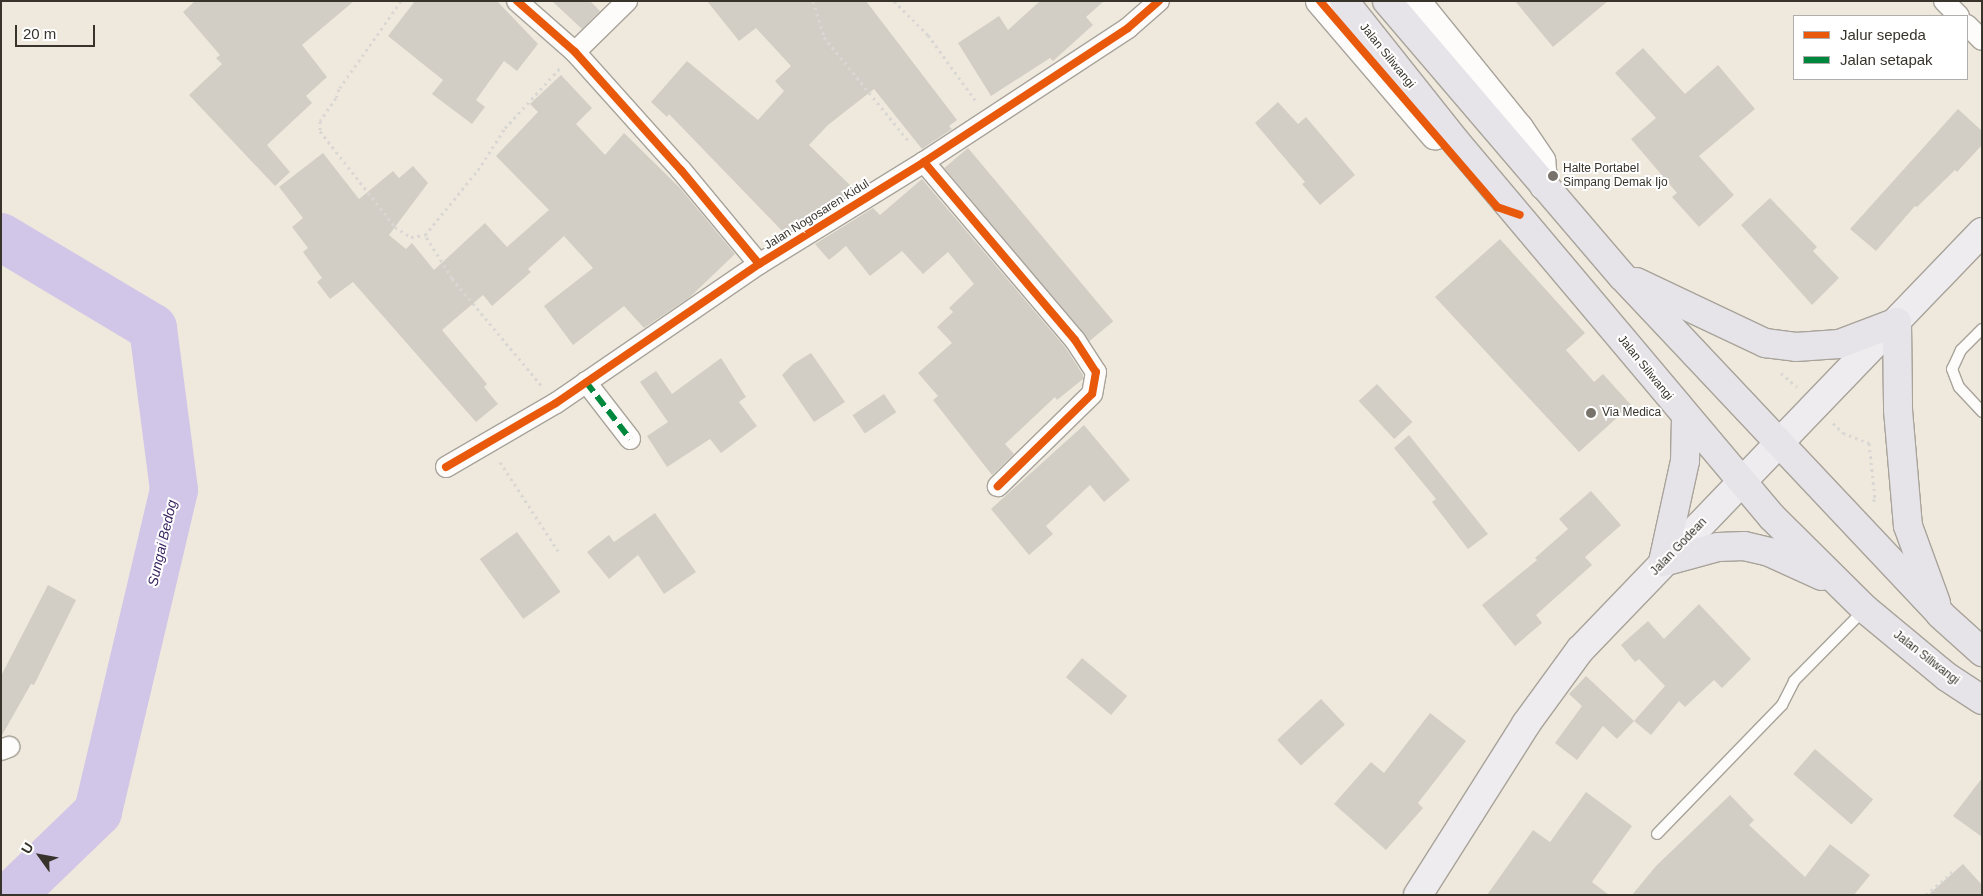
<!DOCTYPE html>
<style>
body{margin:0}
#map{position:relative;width:1983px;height:896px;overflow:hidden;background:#efe9dd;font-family:Arial,sans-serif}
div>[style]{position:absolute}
.river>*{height:48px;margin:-24px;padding:0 24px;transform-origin:24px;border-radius:24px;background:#d1c6e7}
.building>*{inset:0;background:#d3cec5;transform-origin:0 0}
.path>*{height:3px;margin-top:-1.5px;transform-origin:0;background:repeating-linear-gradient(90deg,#d9d7d4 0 2.5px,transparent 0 6.5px)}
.roads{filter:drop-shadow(1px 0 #a8a39a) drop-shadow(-1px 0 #a8a39a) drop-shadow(0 1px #a8a39a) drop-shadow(0 -1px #a8a39a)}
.lane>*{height:10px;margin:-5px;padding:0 5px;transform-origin:5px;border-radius:5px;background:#fdfcfa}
.street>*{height:20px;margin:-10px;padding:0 10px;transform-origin:10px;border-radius:10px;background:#fdfcfa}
.secondary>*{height:28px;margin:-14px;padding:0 14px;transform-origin:14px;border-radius:14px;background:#fdfcfa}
.primary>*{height:28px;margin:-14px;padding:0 14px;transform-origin:14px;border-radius:14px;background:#efecf0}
.highway>*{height:28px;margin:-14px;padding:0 14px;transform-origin:14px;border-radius:14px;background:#e6e3e9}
.quiet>*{height:6px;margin-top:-3px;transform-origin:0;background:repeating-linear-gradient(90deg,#00873e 0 12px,transparent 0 18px)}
.cycleway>*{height:8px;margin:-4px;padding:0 4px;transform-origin:4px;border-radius:4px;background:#e8590c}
.dots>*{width:14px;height:14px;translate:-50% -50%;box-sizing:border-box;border:2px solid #fff;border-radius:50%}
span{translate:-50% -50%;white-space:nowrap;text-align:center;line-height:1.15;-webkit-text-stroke:4px #fff;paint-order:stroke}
.street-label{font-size:12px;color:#38342c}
.poi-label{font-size:12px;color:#38342c}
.left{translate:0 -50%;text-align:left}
.water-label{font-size:14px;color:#3b2562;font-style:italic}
.frame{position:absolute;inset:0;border:2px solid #38342c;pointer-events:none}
.legend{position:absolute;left:1793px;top:15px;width:175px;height:65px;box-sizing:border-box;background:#fff;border:1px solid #afaeab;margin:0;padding:6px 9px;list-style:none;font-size:15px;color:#38342c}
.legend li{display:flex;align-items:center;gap:10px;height:25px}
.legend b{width:25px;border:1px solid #afaeab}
.north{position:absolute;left:15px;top:831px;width:50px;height:50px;-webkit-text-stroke:4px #fff;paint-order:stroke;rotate:302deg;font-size:14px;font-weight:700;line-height:20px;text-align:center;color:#38342c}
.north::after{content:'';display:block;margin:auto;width:18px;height:22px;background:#38342c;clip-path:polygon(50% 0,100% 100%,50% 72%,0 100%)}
.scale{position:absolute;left:15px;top:25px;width:80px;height:22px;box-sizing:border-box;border:2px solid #38342c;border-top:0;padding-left:6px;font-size:15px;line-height:18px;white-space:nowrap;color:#38342c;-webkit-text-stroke:4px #fff;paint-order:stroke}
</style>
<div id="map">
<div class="river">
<i style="left:1px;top:237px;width:177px;rotate:30.9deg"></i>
<i style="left:153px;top:328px;width:163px;rotate:82.6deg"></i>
<i style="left:174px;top:490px;width:331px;rotate:103.3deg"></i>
<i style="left:98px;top:812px;width:120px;rotate:136deg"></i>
</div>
<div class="building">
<i style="clip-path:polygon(195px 1px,354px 1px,302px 45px,327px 77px,306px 96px,312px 103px,267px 145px,290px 172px,275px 186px,189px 95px,222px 64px,216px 58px,220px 55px,183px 12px)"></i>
<i style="clip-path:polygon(415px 1px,497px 1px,538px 44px,517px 71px,504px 61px,476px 100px,485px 107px,472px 124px,432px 94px,443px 80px,388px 36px)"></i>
<i style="clip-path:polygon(552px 1px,590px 1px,600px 11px,582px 29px)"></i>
<i style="clip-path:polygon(707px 1px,866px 1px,957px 120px,949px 126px,952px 129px,922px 149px,874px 89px,828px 125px,809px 145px,855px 190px,785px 234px,669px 114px,667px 117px,651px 102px,687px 61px,758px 120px,784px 91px,775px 81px,791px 66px,756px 28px,739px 41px)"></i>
<i style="clip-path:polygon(1040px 1px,1104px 1px,1086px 17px,1093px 25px,1053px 61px,1050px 58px,991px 96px,958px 43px,999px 16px,1008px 30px)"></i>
<i style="clip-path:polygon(1515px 1px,1608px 1px,1553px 47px)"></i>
<i style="clip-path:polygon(1643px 48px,1685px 94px,1718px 65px,1755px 109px,1699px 156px,1734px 195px,1699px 227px,1672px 197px,1677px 193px,1631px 139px,1656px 118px,1615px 73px)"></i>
<i style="clip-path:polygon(561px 75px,592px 108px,576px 124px,605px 155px,624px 133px,680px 188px,735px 254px,690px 297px,644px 328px,624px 306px,573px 345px,544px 306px,593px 268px,564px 236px,528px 269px,531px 272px,492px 306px,483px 295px,442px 330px,487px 384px,484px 387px,498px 404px,476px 422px,353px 282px,330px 299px,317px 282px,322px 278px,303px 252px,308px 248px,292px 227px,303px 218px,279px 187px,323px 153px,359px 199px,393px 171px,399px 178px,413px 166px,428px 183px,389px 235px,406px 249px,412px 243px,434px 270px,485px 223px,507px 247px,549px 210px,496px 156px,538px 112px,530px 104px)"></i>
<i style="clip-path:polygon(1278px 102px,1298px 124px,1306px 117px,1355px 175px,1320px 205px,1302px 184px,1305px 182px,1255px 123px)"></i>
<i style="clip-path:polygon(1958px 109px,1982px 131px,1982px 145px,1957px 172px,1955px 170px,1917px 207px,1915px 206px,1876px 251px,1850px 229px)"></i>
<i style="left:968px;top:148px;width:226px;height:31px;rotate:50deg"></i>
<i style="clip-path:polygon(922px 179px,1065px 347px,1083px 375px,1083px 379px,1057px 400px,1055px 397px,1005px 444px,1014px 454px,992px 475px,933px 400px,938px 396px,918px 373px,952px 343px,937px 327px,953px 312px,949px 308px,974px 284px,948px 252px,923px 274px,902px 251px,870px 276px,846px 246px,829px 260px,815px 244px,873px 208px,880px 215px)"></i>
<i style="clip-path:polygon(1770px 198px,1817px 247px,1813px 251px,1839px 278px,1812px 305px,1741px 225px)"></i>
<i style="clip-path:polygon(1500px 239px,1585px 333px,1566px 350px,1594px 382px,1603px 374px,1631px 405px,1579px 452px,1435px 297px)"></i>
<i style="clip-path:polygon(811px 353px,845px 402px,814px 422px,782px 375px,793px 364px)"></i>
<i style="clip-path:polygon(721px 358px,746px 397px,739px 402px,757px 426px,721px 453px,710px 439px,667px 467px,647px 436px,668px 422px,640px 382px,656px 371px,672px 394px)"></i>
<i style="left:1377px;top:384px;width:52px;height:25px;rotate:47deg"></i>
<i style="left:884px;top:394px;width:22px;height:38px;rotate:56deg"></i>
<i style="clip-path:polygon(1084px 425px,1130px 480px,1104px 502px,1090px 485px,1046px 526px,1053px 534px,1029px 555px,991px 509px)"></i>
<i style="clip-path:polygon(1409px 435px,1488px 534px,1468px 549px,1432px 502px,1436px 499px,1394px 448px)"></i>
<i style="clip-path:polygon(1591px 491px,1621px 525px,1585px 557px,1592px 565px,1536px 615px,1542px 623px,1515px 646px,1482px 605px,1537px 560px,1535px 558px,1568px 529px,1559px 519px)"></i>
<i style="clip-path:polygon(655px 513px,696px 572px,664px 594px,638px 555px,609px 579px,587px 552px,609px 535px,614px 542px)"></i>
<i style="left:517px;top:532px;width:74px;height:46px;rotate:54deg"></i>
<i style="clip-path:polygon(48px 585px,76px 600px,34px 685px,31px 684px,1px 737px,1px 676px)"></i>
<i style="clip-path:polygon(1699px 604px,1751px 659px,1722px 688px,1714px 680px,1685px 707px,1679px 701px,1651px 735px,1634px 721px,1665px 686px,1639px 659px,1635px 662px,1621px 645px,1648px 621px,1664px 639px)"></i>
<i style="left:1082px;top:658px;width:59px;height:25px;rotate:40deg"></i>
<i style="clip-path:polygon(1586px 676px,1634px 721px,1617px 739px,1603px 726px,1577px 760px,1555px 743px,1582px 706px,1569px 694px)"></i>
<i style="left:1321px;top:699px;width:35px;height:60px;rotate:47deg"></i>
<i style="clip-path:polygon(1430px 713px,1466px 741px,1418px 803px,1423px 808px,1386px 850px,1334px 804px,1371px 762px,1384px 773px)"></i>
<i style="left:1815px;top:749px;width:77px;height:33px;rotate:41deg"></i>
<i style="clip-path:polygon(1982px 778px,1982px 837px,1953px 816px)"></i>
<i style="clip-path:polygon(1586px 792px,1632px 826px,1592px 882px,1609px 895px,1487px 895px,1533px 830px,1550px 842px)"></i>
<i style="clip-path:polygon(1730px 795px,1754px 820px,1749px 825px,1805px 877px,1830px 844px,1870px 875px,1854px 895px,1632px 895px,1656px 866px)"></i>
<i style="clip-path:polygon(1963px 864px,1982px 885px,1982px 895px,1928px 895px)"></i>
</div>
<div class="path">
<i style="left:401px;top:1px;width:108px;rotate:125.2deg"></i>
<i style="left:339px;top:89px;width:9px;rotate:108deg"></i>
<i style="left:336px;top:98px;width:28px;rotate:125deg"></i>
<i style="left:320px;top:121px;width:10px;rotate:90deg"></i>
<i style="left:320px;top:131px;width:122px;rotate:52deg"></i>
<i style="left:395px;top:227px;width:19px;rotate:32deg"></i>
<i style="left:411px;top:237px;width:14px;rotate:-8deg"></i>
<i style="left:813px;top:1px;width:38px;rotate:73deg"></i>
<i style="left:824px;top:37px;width:136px;rotate:50.9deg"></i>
<i style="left:894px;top:1px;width:48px;rotate:45deg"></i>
<i style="left:928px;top:35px;width:82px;rotate:54deg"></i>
<i style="left:1781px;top:373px;width:21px;rotate:41deg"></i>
<i style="left:541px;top:385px;width:139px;rotate:-129.8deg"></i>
<i style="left:452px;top:278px;width:51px;rotate:-122.1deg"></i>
<i style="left:425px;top:235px;width:84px;rotate:-50.8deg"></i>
<i style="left:478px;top:170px;width:50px;rotate:-57.3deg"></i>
<i style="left:505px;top:128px;width:81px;rotate:-47.5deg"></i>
<i style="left:1833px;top:423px;width:14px;rotate:45deg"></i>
<i style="left:1843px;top:433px;width:28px;rotate:21deg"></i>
<i style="left:1869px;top:443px;width:56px;rotate:83.9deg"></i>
<i style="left:1875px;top:499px;width:6px;rotate:135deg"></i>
<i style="left:500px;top:462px;width:106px;rotate:56.9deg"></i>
<i style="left:1926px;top:895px;width:37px;rotate:-41deg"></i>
</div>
<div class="roads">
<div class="lane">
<i style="left:1982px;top:329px;width:30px;rotate:135deg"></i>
<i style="left:1961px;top:350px;width:21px;rotate:115deg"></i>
<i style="left:1952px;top:369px;width:19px;rotate:69deg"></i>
<i style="left:1959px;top:387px;width:34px;rotate:47deg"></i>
<i style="left:1657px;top:834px;width:180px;rotate:-45.9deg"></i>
<i style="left:1782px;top:705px;width:27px;rotate:-63deg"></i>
<i style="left:1794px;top:681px;width:100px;rotate:-45.4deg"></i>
</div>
<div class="street">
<i style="left:517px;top:1px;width:77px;rotate:41.3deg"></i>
<i style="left:575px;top:52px;width:159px;rotate:48.1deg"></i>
<i style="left:681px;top:170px;width:122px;rotate:50.3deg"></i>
<i style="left:759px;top:264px;width:194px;rotate:-31.7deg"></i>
<i style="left:924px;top:162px;width:244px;rotate:-33.3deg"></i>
<i style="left:1128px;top:28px;width:41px;rotate:-41.1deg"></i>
<i style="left:1944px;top:1px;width:21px;rotate:45deg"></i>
<i style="left:1967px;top:25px;width:21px;rotate:45deg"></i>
<i style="left:575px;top:52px;width:73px;rotate:-44.4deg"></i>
<i style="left:924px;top:162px;width:233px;rotate:49.7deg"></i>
<i style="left:1075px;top:340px;width:38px;rotate:57deg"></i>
<i style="left:1096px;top:372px;width:22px;rotate:100deg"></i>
<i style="left:1092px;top:394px;width:132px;rotate:135.6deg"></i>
<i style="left:586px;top:382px;width:72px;rotate:52.3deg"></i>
<i style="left:446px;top:467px;width:127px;rotate:-30.2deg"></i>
<i style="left:556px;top:403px;width:246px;rotate:-34.4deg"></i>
<i style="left:1px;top:750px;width:9px;rotate:-21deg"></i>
</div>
<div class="secondary">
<i style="left:1320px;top:1px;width:177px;rotate:49.4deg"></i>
<i style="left:1416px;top:1px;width:164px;rotate:51deg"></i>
<i style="left:1519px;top:128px;width:40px;rotate:56deg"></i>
<i style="left:1541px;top:161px;width:25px;rotate:83deg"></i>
</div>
<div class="primary">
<i style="left:1418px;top:895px;width:202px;rotate:-57.7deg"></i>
<i style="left:1526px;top:724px;width:92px;rotate:-53.9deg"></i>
<i style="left:1580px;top:650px;width:580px;rotate:-46.12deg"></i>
</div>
<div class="highway">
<i style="left:1344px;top:1px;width:181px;rotate:51.5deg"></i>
<i style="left:1457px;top:143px;width:489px;rotate:49.9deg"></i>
<i style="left:1772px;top:517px;width:131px;rotate:44.7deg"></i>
<i style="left:1865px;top:609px;width:107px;rotate:39.7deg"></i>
<i style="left:1947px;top:677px;width:42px;rotate:33.3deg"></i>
<i style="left:1387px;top:1px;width:362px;rotate:49.5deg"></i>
<i style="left:1622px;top:276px;width:464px;rotate:46.7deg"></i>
<i style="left:1940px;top:614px;width:57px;rotate:42.1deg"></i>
<i style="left:1636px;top:282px;width:143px;rotate:25.3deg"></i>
<i style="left:1765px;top:343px;width:31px;rotate:7deg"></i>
<i style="left:1796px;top:347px;width:43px;rotate:-4deg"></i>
<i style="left:1839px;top:344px;width:62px;rotate:-20.8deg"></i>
<i style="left:1897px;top:322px;width:88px;rotate:89.3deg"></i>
<i style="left:1898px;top:410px;width:116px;rotate:85.1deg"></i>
<i style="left:1908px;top:526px;width:82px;rotate:70deg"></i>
<i style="left:1686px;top:418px;width:43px;rotate:91.3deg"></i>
<i style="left:1685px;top:461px;width:103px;rotate:102.3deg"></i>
<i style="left:1663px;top:562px;width:57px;rotate:-15.3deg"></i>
<i style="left:1718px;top:547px;width:26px;rotate:-2deg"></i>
<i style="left:1744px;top:546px;width:26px;rotate:13deg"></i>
<i style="left:1769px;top:552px;width:58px;rotate:24.4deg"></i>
</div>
</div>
<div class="quiet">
<i style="left:586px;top:382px;width:72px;rotate:52.3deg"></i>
</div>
<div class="cycleway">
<i style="left:517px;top:1px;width:77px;rotate:41.3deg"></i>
<i style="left:575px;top:52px;width:159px;rotate:48.1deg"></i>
<i style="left:681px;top:170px;width:122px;rotate:50.3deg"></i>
<i style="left:759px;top:264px;width:194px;rotate:-31.7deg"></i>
<i style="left:924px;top:162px;width:244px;rotate:-33.3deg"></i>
<i style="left:1128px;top:28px;width:41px;rotate:-41.1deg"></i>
<i style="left:1320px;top:1px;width:272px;rotate:49.3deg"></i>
<i style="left:1497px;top:207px;width:24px;rotate:19deg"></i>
<i style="left:924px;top:162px;width:233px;rotate:49.7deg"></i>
<i style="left:1075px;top:340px;width:38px;rotate:57deg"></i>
<i style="left:1096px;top:372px;width:22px;rotate:100deg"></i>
<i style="left:1092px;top:394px;width:132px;rotate:135.6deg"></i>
<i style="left:446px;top:467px;width:127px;rotate:-30.2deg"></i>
<i style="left:556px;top:403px;width:246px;rotate:-34.4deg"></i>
</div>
<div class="dots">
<i style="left:1553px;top:176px;background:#78736a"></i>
<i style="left:1591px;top:413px;background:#78736a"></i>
</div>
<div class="street-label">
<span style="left:1387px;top:56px;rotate:51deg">Jalan Siliwangi</span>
<span style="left:817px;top:215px;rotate:-32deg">Jalan Nogosaren Kidul</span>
<span style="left:1645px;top:368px;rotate:51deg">Jalan Siliwangi</span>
<span style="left:1679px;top:547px;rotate:-46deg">Jalan Godean</span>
<span style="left:1926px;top:658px;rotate:38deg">Jalan Siliwangi</span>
</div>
<div class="poi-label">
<span class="left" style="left:1563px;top:176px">Halte Portabel<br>Simpang Demak Ijo</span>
<span class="left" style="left:1602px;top:413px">Via Medica</span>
</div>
<div class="water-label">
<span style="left:162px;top:543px;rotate:-77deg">Sungai Bedog</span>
</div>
<div class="frame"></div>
<ul class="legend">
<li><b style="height:6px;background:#e8590c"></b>Jalur sepeda</li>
<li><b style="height:6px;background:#00873e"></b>Jalan setapak</li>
</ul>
<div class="north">U</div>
<div class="scale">20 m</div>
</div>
